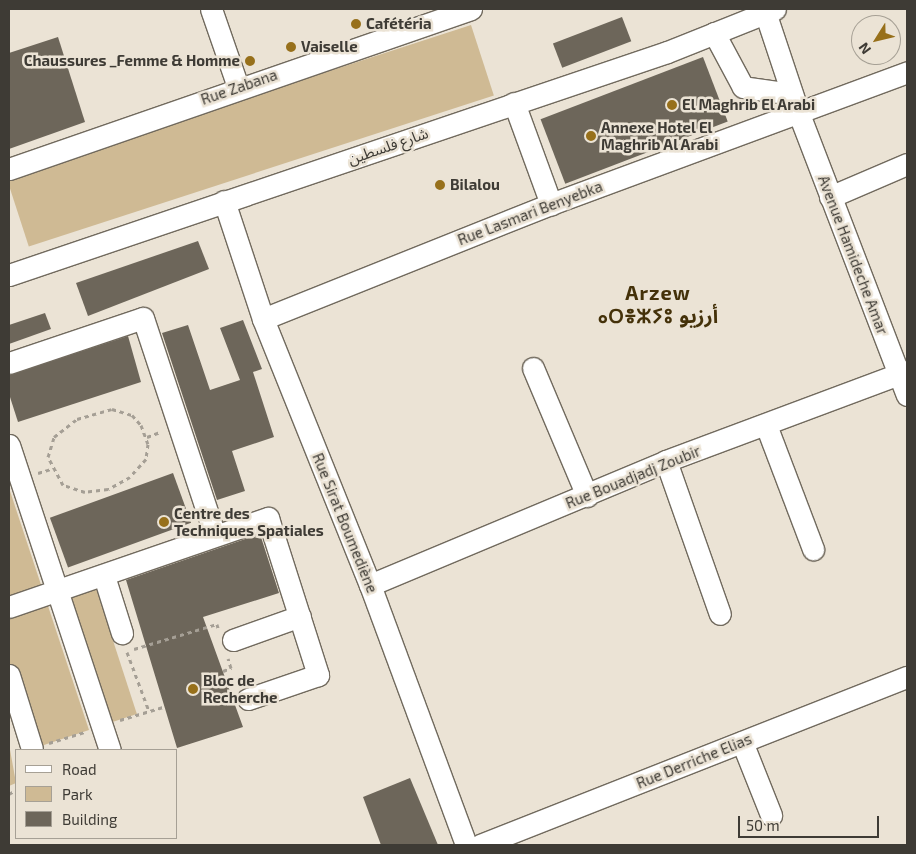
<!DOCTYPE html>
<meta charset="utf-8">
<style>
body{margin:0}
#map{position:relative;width:916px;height:854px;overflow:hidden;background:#ebe3d5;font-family:"Exo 2","Noto Sans Arabic","Noto Sans Tifinagh",sans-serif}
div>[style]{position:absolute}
.green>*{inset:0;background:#cfba94;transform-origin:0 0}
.building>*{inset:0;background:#6d665a;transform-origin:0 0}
.path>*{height:3px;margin-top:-1.5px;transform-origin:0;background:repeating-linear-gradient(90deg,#a59f95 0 4px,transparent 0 8px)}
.roads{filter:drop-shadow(1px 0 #716a5e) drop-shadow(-1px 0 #716a5e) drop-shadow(0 1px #716a5e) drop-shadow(0 -1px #716a5e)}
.minor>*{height:21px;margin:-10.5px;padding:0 10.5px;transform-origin:10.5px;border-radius:10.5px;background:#fff}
.dots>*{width:14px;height:14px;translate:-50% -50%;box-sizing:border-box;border:2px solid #ebe3d5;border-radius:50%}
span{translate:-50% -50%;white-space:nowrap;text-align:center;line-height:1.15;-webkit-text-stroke:5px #ebe3d5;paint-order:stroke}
.poi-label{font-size:15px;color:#3e3b35;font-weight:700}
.left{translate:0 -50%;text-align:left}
.right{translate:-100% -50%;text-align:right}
.street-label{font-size:15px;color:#3e3b35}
.district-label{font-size:20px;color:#443109;font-weight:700;letter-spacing:1px}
.frame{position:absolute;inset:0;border:10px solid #3e3b35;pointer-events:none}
.legend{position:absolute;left:15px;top:749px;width:162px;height:90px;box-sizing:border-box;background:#ebe3d5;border:1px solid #a6a095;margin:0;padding:6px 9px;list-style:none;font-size:15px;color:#3e3b35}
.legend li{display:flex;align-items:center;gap:10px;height:25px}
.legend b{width:25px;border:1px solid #a6a095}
.north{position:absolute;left:851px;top:15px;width:50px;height:50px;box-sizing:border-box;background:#ebe3d5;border:1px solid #a6a095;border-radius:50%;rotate:234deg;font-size:14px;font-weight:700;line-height:20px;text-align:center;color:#3e3b35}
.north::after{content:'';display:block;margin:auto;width:18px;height:22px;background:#97701b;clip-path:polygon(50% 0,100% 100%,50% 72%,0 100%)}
.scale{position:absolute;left:738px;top:816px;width:141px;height:22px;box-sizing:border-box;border:2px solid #3e3b35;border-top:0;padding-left:6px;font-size:15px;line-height:18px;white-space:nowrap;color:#3e3b35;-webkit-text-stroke:4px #ebe3d5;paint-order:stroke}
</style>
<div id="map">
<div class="green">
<i style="left:471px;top:25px;width:74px;height:489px;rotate:72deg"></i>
<i style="clip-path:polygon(9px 488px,89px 730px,32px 749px,9px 675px)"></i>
<i style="left:93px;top:579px;width:142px;height:36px;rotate:72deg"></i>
<i style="clip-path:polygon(9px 744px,16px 783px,9px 786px)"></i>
</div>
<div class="building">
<i style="left:622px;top:17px;width:26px;height:74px;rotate:69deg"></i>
<i style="clip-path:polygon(58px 37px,85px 122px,9px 149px,9px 53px)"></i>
<i style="left:703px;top:57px;width:69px;height:174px;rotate:69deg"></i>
<i style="clip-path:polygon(198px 241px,209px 269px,88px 316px,76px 283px)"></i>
<i style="clip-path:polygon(45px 313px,51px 329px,9px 344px,9px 325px)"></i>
<i style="clip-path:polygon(243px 320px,262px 369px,253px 372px,274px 437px,232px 451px,245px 491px,217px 500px,162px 333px,188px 325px,210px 390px,240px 380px,220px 328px)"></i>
<i style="clip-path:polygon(128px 336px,141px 382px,18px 422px,9px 394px,9px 375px)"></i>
<i style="left:173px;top:473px;width:53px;height:131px;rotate:70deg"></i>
<i style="clip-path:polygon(260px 534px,279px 593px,203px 617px,243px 727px,177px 748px,126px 580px)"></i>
<i style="clip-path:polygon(410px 778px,438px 845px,381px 845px,363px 797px)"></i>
</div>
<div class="path">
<i style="left:112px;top:409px;width:21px;rotate:17deg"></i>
<i style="left:132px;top:415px;width:13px;rotate:48deg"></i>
<i style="left:141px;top:425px;width:20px;rotate:70deg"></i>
<i style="left:148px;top:444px;width:15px;rotate:98deg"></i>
<i style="left:146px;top:459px;width:24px;rotate:132deg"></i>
<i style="left:130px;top:477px;width:25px;rotate:151deg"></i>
<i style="left:108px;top:489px;width:23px;rotate:173deg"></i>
<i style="left:85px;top:492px;width:23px;rotate:-162deg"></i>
<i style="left:63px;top:485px;width:32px;rotate:-118deg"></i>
<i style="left:48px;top:457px;width:21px;rotate:-73deg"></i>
<i style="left:54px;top:437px;width:29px;rotate:-38deg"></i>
<i style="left:77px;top:419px;width:36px;rotate:-16deg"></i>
<i style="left:147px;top:437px;width:14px;rotate:-21deg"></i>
<i style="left:38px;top:473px;width:14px;rotate:-17deg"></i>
<i style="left:134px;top:649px;width:87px;rotate:-16.8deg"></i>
<i style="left:217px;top:624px;width:4px;rotate:76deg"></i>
<i style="left:127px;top:652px;width:63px;rotate:69.6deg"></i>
<i style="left:223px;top:671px;width:9px;rotate:-21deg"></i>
<i style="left:231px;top:668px;width:10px;rotate:-107deg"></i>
<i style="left:120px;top:720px;width:45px;rotate:-16.8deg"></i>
<i style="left:49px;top:743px;width:37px;rotate:-17deg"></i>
<i style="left:9px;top:794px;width:8px;rotate:-30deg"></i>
</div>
<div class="roads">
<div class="minor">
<i style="left:211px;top:9px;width:83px;rotate:70.9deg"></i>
<i style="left:764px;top:9px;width:111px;rotate:71.6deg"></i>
<i style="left:799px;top:114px;width:301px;rotate:69deg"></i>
<i style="left:714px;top:33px;width:61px;rotate:61.8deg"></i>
<i style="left:743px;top:87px;width:49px;rotate:8.1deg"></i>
<i style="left:514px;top:103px;width:108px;rotate:69.9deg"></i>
<i style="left:9px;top:169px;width:489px;rotate:-19.1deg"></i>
<i style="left:830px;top:197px;width:84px;rotate:-23.2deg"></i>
<i style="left:224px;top:201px;width:124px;rotate:71.7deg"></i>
<i style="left:263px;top:319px;width:287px;rotate:68.1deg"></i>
<i style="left:370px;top:585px;width:277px;rotate:69.7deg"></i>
<i style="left:9px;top:275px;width:695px;rotate:-18.72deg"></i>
<i style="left:667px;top:52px;width:116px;rotate:-21.7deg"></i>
<i style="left:263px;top:319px;width:310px;rotate:-21.8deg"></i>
<i style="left:551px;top:204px;width:380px;rotate:-20.3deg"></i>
<i style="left:9px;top:363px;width:141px;rotate:-18.6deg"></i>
<i style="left:143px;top:318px;width:226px;rotate:71.7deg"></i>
<i style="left:533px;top:368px;width:139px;rotate:67.1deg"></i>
<i style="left:766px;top:425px;width:133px;rotate:69.2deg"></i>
<i style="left:9px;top:445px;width:321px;rotate:71.7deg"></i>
<i style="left:666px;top:461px;width:162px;rotate:70.6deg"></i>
<i style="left:104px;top:576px;width:60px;rotate:72.5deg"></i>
<i style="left:370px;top:585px;width:321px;rotate:-22.7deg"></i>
<i style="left:666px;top:461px;width:257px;rotate:-20.5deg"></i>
<i style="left:9px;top:607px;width:274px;rotate:-19deg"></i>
<i style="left:268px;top:518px;width:165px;rotate:72.3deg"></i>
<i style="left:318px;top:675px;width:74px;rotate:161.1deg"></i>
<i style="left:233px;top:640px;width:71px;rotate:-19.7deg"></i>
<i style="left:9px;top:675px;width:77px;rotate:72.7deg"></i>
<i style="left:742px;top:742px;width:79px;rotate:68.3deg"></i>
<i style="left:480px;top:845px;width:459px;rotate:-21.5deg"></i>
</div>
</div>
<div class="dots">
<i style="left:356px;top:24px;background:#97701b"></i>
<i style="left:291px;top:47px;background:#97701b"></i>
<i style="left:250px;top:61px;background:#97701b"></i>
<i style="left:672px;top:105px;background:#97701b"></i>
<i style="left:591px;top:136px;background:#97701b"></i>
<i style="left:440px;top:185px;background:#97701b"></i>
<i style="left:164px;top:522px;background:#97701b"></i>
<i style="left:193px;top:689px;background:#97701b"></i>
</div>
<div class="poi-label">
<span class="left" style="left:366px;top:24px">Cafétéria</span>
<span class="left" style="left:301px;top:47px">Vaiselle</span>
<span class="right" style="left:240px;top:61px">Chaussures _Femme &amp; Homme</span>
<span class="left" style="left:682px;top:105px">El Maghrib El Arabi</span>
<span class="left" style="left:601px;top:136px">Annexe Hotel El<br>Maghrib Al Arabi</span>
<span class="left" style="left:450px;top:185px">Bilalou</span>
<span class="left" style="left:174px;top:522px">Centre des<br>Techniques Spatiales</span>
<span class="left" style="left:203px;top:689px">Bloc de<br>Recherche</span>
</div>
<div class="street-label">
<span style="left:239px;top:87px;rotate:-19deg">Rue Zabana</span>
<span style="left:388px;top:146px;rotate:-19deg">شارع فلسطين</span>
<span style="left:530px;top:213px;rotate:-21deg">Rue Lasmari Benyebka</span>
<span style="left:853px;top:255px;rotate:69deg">Avenue Hamideche Amar</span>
<span style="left:633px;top:477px;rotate:-22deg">Rue Bouadjadj Zoubir</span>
<span style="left:345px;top:523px;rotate:68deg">Rue Sirat Boumediène</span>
<span style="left:694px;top:761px;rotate:-22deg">Rue Derriche Elias</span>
</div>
<div class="district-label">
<span style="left:658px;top:304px">Arzew<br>ⴰⵔⴻⵣⵢⵓ أرزيو</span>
</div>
<div class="frame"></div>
<ul class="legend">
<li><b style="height:6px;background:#fff"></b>Road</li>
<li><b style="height:14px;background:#cfba94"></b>Park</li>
<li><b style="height:14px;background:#6d665a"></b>Building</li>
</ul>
<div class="north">N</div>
<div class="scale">50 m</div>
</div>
